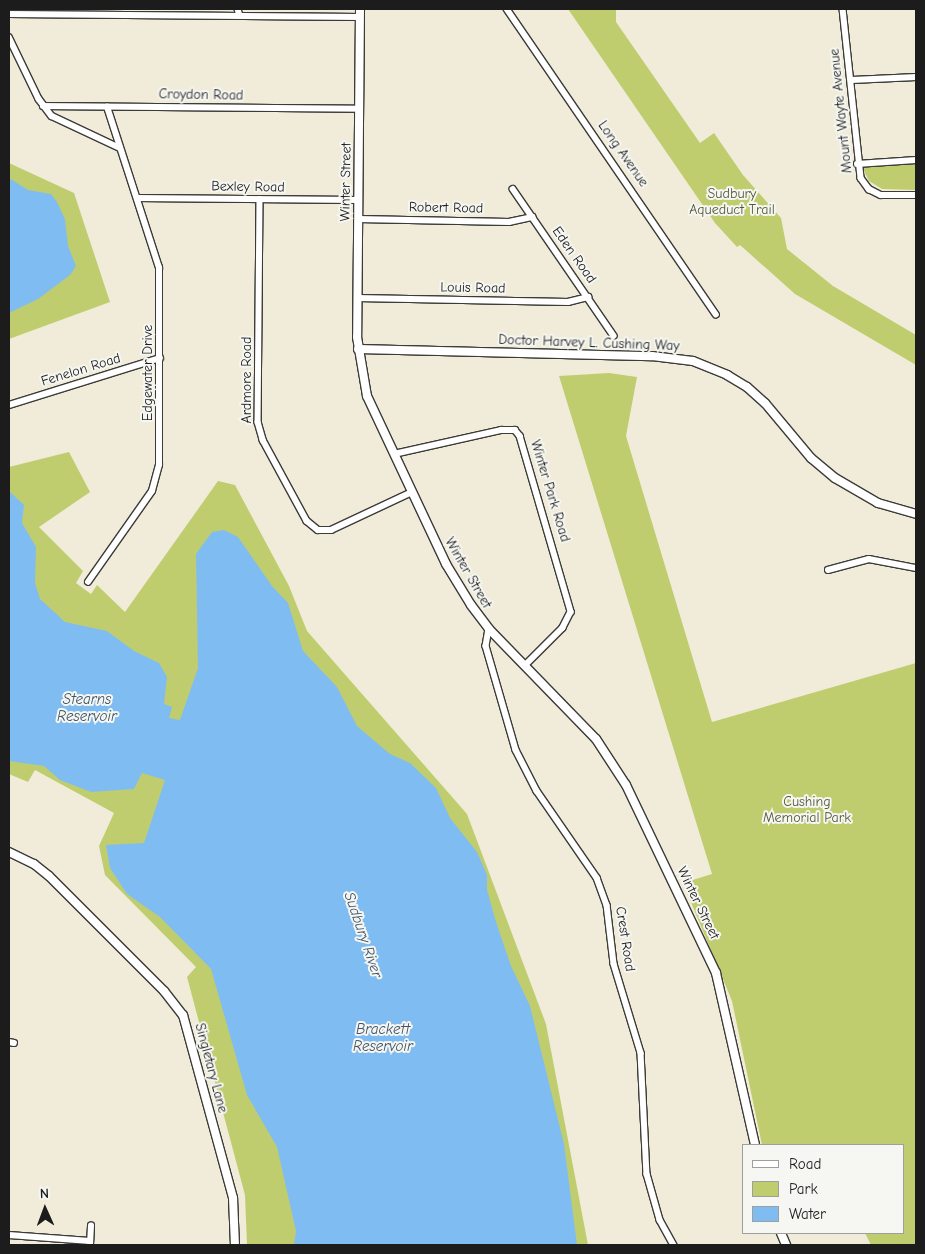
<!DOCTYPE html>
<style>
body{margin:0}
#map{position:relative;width:925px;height:1254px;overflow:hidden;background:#f0ecd9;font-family:"Comic Neue",sans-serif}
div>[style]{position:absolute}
.green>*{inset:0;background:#c0cd6f}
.water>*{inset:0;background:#7fbcf2}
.roads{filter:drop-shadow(1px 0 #3c3b38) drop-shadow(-1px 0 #3c3b38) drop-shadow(0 1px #3c3b38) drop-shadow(0 -1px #3c3b38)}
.street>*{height:5.5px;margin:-2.75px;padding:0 2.75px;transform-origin:2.75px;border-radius:2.75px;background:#fff}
.secondary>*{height:8px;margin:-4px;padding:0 4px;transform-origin:4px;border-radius:4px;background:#fff}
span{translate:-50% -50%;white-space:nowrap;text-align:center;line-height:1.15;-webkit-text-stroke:4px #f6f6f2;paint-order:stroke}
.street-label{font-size:14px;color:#1c1c1c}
.park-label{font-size:14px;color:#555a39}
.water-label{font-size:15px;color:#3f5467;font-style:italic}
.frame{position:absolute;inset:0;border:10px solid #1c1c1c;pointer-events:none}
.legend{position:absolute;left:742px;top:1144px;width:162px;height:90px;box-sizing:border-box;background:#f6f6f2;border:1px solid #9f9f9c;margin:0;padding:6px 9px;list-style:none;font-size:15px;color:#1c1c1c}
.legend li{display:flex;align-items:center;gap:10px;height:25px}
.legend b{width:25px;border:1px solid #9f9f9c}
.north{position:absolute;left:20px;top:1184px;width:50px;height:50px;-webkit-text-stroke:4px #f6f6f2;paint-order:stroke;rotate:358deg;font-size:14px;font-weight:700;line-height:20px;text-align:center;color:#1c1c1c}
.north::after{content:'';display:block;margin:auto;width:18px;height:22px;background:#1c1c1c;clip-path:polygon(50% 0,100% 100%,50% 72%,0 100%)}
</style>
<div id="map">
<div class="green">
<i style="clip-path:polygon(568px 9px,616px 9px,616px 22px,700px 143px,714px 133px,743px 175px,781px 218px,787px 249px,833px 286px,916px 335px,916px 365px,795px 294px,740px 245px,737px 247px,715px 223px)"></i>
<i style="clip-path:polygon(9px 163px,74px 193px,110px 302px,9px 339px)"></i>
<i style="clip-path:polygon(916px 163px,916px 190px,882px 189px,869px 181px,863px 169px,869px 165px)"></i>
<i style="clip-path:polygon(609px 373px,637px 377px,626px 436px,712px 722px,916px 663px,916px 1245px,871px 1245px,865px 1233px,904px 1233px,904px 1145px,762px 1145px,732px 1001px,683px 883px,712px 874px,559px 376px)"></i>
<i style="clip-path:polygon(69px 452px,90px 492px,39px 527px,83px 571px,76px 583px,91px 594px,97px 585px,125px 612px,218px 481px,235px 485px,289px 586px,307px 631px,467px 814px,546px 1024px,588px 1245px,247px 1245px,245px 1195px,187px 977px,196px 967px,105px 875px,99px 846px,114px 813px,35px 770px,28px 782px,9px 774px,9px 467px)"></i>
</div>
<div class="water">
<i style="clip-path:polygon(9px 178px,28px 190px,51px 194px,57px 202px,65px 219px,68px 246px,76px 266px,70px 275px,38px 299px,9px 313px)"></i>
<i style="clip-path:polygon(9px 491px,24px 505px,22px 523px,36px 547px,35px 583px,40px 599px,65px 622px,107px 631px,134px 651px,159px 663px,167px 677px,164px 704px,172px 707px,169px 718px,180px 720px,198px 668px,196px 554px,212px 532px,224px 530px,238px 537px,272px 586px,288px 603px,303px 651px,337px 687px,357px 726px,390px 754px,410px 763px,436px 788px,450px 818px,477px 852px,487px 875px,487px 890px,496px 922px,511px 966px,530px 1006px,564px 1144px,577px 1245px,294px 1245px,296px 1231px,277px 1147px,247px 1095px,211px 969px,160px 917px,127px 894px,110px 868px,106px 845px,144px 843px,165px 780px,142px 773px,134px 789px,91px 792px,60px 780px,44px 766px,9px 761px)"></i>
</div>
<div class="roads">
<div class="street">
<i style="left:238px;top:9px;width:7px;rotate:74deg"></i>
<i style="left:507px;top:9px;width:370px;rotate:55.6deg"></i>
<i style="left:843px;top:9px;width:170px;rotate:83.9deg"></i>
<i style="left:861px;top:178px;width:14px;rotate:54deg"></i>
<i style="left:869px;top:189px;width:13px;rotate:27deg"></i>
<i style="left:881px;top:195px;width:35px"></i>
<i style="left:9px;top:14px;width:351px;rotate:0.5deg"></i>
<i style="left:9px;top:37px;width:69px;rotate:64.2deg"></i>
<i style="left:39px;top:99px;width:21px;rotate:53deg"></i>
<i style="left:52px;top:116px;width:75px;rotate:25.2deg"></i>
<i style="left:852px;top:80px;width:64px;rotate:-2.7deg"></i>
<i style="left:43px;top:106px;width:316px;rotate:0.5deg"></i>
<i style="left:857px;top:164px;width:59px;rotate:-3.9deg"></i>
<i style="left:513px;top:189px;width:178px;rotate:55.5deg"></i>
<i style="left:137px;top:198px;width:221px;rotate:0.5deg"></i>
<i style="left:260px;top:199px;width:223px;rotate:90.5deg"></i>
<i style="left:258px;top:422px;width:19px;rotate:74deg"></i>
<i style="left:263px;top:440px;width:92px;rotate:61.5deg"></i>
<i style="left:307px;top:521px;width:14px;rotate:39deg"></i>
<i style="left:318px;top:530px;width:13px"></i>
<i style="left:331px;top:530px;width:89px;rotate:-25.1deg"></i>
<i style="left:358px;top:219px;width:151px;rotate:1.1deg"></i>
<i style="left:509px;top:222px;width:24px;rotate:-12deg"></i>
<i style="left:357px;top:298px;width:211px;rotate:1.1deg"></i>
<i style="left:568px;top:302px;width:21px;rotate:-14deg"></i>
<i style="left:9px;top:405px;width:158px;rotate:-17.3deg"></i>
<i style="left:394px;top:454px;width:110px;rotate:-12.6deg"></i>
<i style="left:501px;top:430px;width:14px"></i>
<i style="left:515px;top:430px;width:8px;rotate:50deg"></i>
<i style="left:520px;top:436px;width:183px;rotate:73.8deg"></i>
<i style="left:571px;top:612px;width:18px;rotate:117deg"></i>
<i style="left:563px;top:628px;width:54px;rotate:135deg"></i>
<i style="left:828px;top:570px;width:42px;rotate:-15deg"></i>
<i style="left:869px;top:559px;width:48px;rotate:10.8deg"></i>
<i style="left:88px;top:582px;width:111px;rotate:-54.9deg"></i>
<i style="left:152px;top:491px;width:27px;rotate:-75deg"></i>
<i style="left:159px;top:465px;width:197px;rotate:-90deg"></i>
<i style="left:159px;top:268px;width:169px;rotate:-107.9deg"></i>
<i style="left:489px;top:629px;width:17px;rotate:100deg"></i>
<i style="left:486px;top:646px;width:108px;rotate:73.9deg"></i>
<i style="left:516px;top:750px;width:46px;rotate:62.9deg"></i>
<i style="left:537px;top:791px;width:106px;rotate:55.4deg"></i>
<i style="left:597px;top:878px;width:29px;rotate:70deg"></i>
<i style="left:607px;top:905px;width:59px;rotate:83.2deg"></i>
<i style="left:614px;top:964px;width:93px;rotate:73.1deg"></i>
<i style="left:641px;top:1053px;width:121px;rotate:87.2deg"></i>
<i style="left:647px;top:1174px;width:48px;rotate:74.2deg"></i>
<i style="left:660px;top:1220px;width:29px;rotate:61deg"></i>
<i style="left:9px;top:1042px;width:5px;rotate:11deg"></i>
<i style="left:9px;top:1235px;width:81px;rotate:4.2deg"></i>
<i style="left:90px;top:1245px;width:19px;rotate:-87deg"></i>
</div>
<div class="secondary">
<i style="left:360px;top:9px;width:328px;rotate:90.5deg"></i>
<i style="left:357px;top:337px;width:60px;rotate:80.4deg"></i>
<i style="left:367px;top:396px;width:186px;rotate:64.8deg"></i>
<i style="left:446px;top:564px;width:48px;rotate:58.6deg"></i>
<i style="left:471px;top:605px;width:30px;rotate:53deg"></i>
<i style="left:489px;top:629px;width:153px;rotate:45.8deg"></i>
<i style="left:596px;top:739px;width:55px;rotate:56.9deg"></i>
<i style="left:626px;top:785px;width:208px;rotate:64.4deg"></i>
<i style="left:716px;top:973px;width:176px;rotate:77.2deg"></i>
<i style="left:358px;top:349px;width:294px;rotate:1.4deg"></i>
<i style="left:652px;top:356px;width:41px;rotate:7deg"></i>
<i style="left:693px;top:361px;width:37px;rotate:22deg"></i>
<i style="left:727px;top:375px;width:23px;rotate:31deg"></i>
<i style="left:747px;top:387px;width:24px;rotate:42deg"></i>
<i style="left:765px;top:403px;width:72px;rotate:50.1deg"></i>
<i style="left:811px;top:458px;width:31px;rotate:40deg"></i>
<i style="left:835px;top:478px;width:50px;rotate:30.2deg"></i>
<i style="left:878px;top:503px;width:40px;rotate:16deg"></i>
<i style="left:9px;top:852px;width:28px;rotate:26deg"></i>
<i style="left:34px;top:864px;width:19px;rotate:39deg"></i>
<i style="left:49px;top:876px;width:163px;rotate:45deg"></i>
<i style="left:164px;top:991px;width:31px;rotate:52deg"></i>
<i style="left:183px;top:1015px;width:190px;rotate:74.7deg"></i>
<i style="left:233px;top:1198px;width:47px;rotate:87.6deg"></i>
<i style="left:781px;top:1233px;width:13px;rotate:67deg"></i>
</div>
</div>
<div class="street-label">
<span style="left:201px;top:95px;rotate:1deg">Croydon Road</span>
<span style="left:841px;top:111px;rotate:-96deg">Mount Wayte Avenue</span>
<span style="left:623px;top:154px;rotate:55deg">Long Avenue</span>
<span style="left:346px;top:182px;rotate:-89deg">Winter Street</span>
<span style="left:248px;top:187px;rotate:1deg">Bexley Road</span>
<span style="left:446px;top:208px;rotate:1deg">Robert Road</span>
<span style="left:574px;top:255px;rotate:55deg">Eden Road</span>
<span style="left:473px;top:288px;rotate:1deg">Louis Road</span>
<span style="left:589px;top:343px;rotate:2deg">Doctor Harvey L. Cushing Way</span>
<span style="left:81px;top:370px;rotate:-17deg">Fenelon Road</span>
<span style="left:148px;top:373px;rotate:-90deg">Edgewater Drive</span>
<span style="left:247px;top:380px;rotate:-90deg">Ardmore Road</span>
<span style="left:550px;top:491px;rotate:73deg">Winter Park Road</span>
<span style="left:468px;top:573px;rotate:60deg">Winter Street</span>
<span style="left:698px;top:903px;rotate:64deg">Winter Street</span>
<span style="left:625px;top:939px;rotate:81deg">Crest Road</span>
<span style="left:211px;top:1068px;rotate:75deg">Singletary Lane</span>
</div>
<div class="park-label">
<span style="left:732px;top:202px">Sudbury<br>Aqueduct Trail</span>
<span style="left:807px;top:810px">Cushing<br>Memorial Park</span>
</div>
<div class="water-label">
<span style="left:87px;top:708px">Stearns<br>Reservoir</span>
<span style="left:363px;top:935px;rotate:71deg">Sudbury River</span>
<span style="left:383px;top:1038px">Brackett<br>Reservoir</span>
</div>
<div class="frame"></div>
<ul class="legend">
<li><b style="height:6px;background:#fff"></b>Road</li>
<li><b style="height:14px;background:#c0cd6f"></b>Park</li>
<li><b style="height:14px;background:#7fbcf2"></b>Water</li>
</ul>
<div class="north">N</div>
</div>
